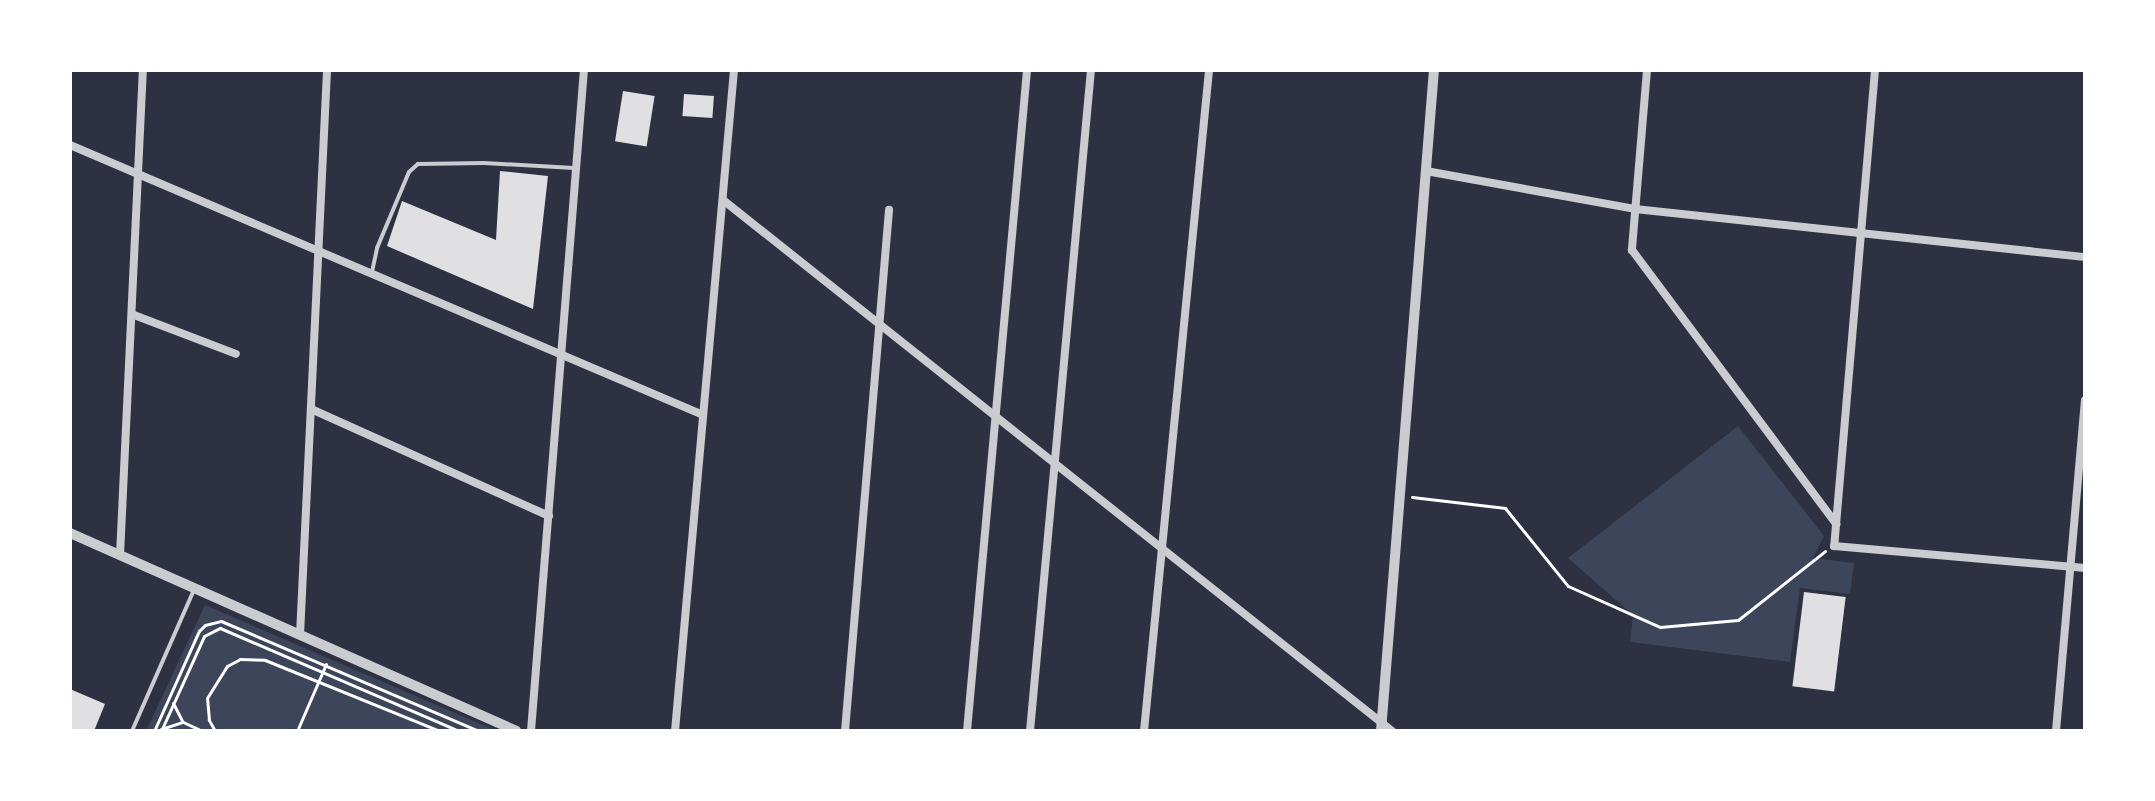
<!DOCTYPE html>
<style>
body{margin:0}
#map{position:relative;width:2155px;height:801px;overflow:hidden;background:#2d3142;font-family:Barlow,sans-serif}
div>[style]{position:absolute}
.green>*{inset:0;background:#3c4559}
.building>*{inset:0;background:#e0e0e3;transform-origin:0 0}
.path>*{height:3px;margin:-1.5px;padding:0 1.5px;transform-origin:1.5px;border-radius:1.5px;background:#fff}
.service>*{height:4px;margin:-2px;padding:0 2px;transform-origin:2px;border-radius:2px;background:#caccd0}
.minor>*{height:8px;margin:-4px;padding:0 4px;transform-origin:4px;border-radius:4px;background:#caccd0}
.tertiary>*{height:10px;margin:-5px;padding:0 5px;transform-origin:5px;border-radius:5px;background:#caccd0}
span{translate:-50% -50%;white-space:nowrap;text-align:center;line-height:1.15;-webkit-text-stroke:6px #fff;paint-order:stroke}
.frame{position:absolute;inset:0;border:72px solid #fff;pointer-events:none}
</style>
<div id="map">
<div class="green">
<i style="clip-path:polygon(1738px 426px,1824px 536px,1813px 558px,1854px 563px,1850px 594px,1800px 588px,1790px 662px,1630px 642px,1633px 615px,1568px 558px)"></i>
<i style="clip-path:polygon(205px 605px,497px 731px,146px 731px)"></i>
</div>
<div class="building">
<i style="left:623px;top:91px;width:32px;height:51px;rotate:9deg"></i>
<i style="left:684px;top:94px;width:30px;height:22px;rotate:4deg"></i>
<i style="clip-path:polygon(500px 171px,548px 176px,533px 309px,387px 246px,402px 201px,496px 240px)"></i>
<i style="left:1804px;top:592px;width:42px;height:95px;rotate:7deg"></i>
<i style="clip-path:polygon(70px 689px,105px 704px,94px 731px,70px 731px)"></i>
</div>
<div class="path">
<i style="left:1412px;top:497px;width:94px;rotate:6.7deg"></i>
<i style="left:1505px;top:508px;width:100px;rotate:51.1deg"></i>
<i style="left:1568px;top:586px;width:101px;rotate:24deg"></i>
<i style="left:1660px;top:627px;width:78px;rotate:-5.1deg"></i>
<i style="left:1738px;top:620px;width:111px;rotate:-38.4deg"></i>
<i style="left:173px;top:703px;width:20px;rotate:63deg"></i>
<i style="left:161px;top:729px;width:23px;rotate:-18deg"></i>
<i style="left:183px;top:722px;width:21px;rotate:25deg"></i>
<i style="left:154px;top:731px;width:110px;rotate:-65.8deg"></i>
<i style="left:199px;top:631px;width:8px;rotate:-45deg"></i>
<i style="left:205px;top:625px;width:16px;rotate:-14deg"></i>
<i style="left:221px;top:621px;width:280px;rotate:23.1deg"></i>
<i style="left:161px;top:731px;width:104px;rotate:-65.6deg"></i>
<i style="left:204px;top:636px;width:18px;rotate:-27deg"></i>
<i style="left:220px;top:628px;width:260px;rotate:23.3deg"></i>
<i style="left:215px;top:731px;width:13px;rotate:-119deg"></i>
<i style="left:209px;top:720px;width:22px;rotate:-95deg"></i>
<i style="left:207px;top:698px;width:38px;rotate:-58deg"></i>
<i style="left:227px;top:666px;width:15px;rotate:-28deg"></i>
<i style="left:240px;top:659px;width:25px;rotate:2deg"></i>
<i style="left:265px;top:660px;width:189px;rotate:22.1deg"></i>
<i style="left:297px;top:731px;width:73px;rotate:-66.6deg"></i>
</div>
<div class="service">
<i style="left:372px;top:272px;width:25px;rotate:-78deg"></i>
<i style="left:377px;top:248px;width:82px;rotate:-67.2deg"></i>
<i style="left:409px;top:172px;width:12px;rotate:-42deg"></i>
<i style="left:418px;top:164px;width:66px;rotate:-0.9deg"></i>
<i style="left:484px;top:163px;width:90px;rotate:3.2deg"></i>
<i style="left:132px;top:731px;width:154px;rotate:-66.3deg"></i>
</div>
<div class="minor">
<i style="left:1647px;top:70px;width:181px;rotate:94.8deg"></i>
<i style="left:1632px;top:250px;width:342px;rotate:53.3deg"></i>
<i style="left:1875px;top:70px;width:478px;rotate:94.9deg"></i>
<i style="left:1834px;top:546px;width:252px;rotate:5deg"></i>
<i style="left:70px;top:145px;width:688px;rotate:23.1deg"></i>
<i style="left:1426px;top:171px;width:212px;rotate:10.3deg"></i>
<i style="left:1635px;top:209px;width:453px;rotate:6.1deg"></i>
<i style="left:723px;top:200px;width:854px;rotate:38.44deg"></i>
<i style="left:134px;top:315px;width:109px;rotate:20.9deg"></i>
<i style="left:311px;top:409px;width:261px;rotate:24.2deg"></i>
<i style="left:120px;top:555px;width:486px;rotate:-87.3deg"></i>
<i style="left:300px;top:635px;width:566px;rotate:-87.26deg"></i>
<i style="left:531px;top:731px;width:663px;rotate:-85.42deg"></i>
<i style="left:675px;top:731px;width:664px;rotate:-84.9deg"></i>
<i style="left:845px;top:731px;width:523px;rotate:-85.17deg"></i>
<i style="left:967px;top:731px;width:664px;rotate:-84.81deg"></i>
<i style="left:1030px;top:731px;width:664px;rotate:-84.73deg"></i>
<i style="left:1144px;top:731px;width:664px;rotate:-84.38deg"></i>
<i style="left:2056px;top:731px;width:332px;rotate:-85deg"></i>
</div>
<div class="tertiary">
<i style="left:70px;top:533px;width:488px;rotate:23.9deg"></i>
<i style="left:1381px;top:731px;width:663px;rotate:-85.42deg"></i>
</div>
<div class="frame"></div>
</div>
